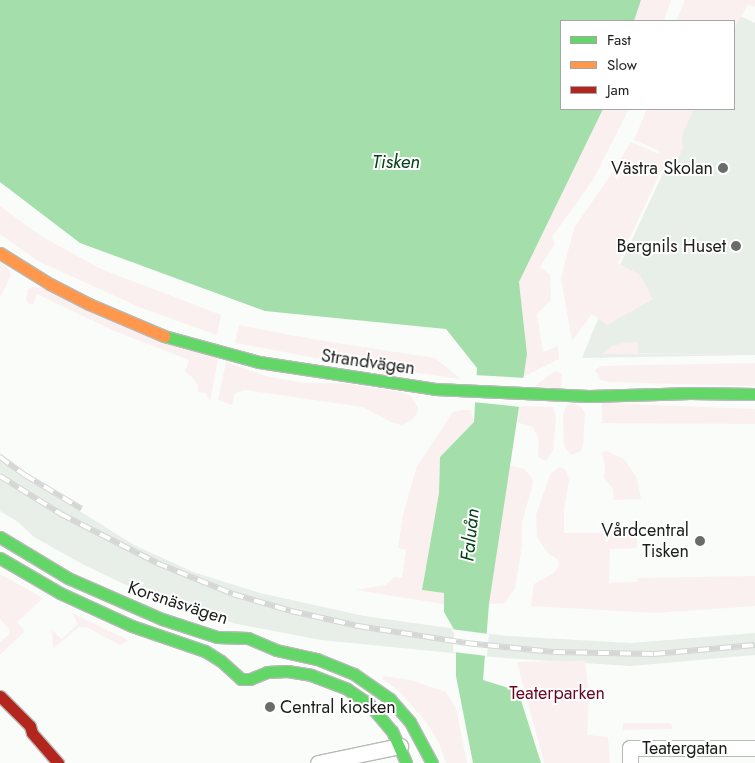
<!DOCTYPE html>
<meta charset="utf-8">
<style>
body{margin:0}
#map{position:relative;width:755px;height:763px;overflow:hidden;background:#f9fcf9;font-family:Jost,sans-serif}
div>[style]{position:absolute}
.built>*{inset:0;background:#e8eee8}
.green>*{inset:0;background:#faf0ef}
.water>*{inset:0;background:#a4deab}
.pier>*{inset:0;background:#f9fcf9}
.roads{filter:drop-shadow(1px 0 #b8bab8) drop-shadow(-1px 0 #b8bab8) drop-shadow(0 1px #b8bab8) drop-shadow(0 -1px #b8bab8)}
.street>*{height:15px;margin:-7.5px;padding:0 7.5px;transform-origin:7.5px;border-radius:7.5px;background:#fefffe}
.fast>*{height:11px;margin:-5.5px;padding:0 5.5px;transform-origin:5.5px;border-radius:5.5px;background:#63d668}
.slow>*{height:11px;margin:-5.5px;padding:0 5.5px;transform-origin:5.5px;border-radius:5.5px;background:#ff974d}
.jam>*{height:11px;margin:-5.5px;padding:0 5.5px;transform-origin:5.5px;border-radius:5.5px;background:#b3261e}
.rail>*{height:5.5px;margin-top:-2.75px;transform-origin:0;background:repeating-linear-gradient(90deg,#fff 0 11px,#d5d7d5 0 22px);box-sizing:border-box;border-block:1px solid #d5d7d5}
.dots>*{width:14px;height:14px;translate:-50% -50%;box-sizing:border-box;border:2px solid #fff;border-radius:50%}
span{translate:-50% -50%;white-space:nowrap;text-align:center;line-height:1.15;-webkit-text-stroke:4px #fff;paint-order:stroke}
.poi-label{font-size:18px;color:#1c1e1c}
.right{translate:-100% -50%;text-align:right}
.left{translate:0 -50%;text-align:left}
.street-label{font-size:18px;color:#1c1e1c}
.park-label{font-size:18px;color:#6a0822}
.water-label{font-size:19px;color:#034315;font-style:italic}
.legend{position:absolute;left:560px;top:20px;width:175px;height:90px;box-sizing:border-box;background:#fff;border:1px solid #a4a5a4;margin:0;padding:6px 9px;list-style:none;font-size:15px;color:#1c1e1c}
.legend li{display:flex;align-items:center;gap:10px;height:25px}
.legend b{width:25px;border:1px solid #a4a5a4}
</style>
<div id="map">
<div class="built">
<i style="clip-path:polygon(737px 15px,755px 23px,755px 355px,582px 358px,621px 263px,693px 109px,734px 109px,734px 22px)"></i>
<i style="clip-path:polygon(0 453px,54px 495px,134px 545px,193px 572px,260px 593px,364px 616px,506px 636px,631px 643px,755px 633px,755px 655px,631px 666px,503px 658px,321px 640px,237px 624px,182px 607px,141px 592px,84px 565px,34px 537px,18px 522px,0 511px)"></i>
</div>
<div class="green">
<i style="clip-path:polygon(641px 0,671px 0,664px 21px,634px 21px)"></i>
<i style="clip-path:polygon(685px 0,755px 0,755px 7px,748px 4px,734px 29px,734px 21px,676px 21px)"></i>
<i style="clip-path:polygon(603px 109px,629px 109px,593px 180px,552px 237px,555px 244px,540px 267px,550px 275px,551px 300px,537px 314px,543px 352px,558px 346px,559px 359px,523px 377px,527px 354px,519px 282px)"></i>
<i style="clip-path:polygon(647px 109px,694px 109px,682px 136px,683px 148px,679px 157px,669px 167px,661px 171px,618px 263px,640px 275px,653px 299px,607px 325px,592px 314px,572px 341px,561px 278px,574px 228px,612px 173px,631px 142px,659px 154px,660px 151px,634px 140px)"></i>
<i style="clip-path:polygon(0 206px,41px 236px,101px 269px,221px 315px,217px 335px,141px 308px,38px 261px,0 234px)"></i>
<i style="clip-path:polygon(0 262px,9px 269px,11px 276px,0 297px)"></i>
<i style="clip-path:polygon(32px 287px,43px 288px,218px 359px,210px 402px,206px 393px,198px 392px,198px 385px,191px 376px,185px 372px,189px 360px,112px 330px,37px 294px,33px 305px,28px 303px,26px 299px,28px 290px)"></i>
<i style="clip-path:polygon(239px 325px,317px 340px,435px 358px,461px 379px,333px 361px,235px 343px)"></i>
<i style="clip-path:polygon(638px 342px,638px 353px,755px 355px,602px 354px,611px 346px,624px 343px)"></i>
<i style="clip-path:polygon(226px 362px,269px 377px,305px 383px,342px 383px,401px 392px,411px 396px,418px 408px,417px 413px,412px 420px,402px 425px,393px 423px,363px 407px,245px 390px,235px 393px,232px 405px,218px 400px)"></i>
<i style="clip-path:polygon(755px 363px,755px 386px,609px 382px,601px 380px,595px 370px,601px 366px)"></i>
<i style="clip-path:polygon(555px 371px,562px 374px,561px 389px,535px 386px)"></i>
<i style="clip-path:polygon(572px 403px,582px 408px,585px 413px,583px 444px,581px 451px,571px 455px,564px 446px,563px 414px,567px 406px)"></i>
<i style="clip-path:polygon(602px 403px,755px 409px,755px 424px,602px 423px)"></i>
<i style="clip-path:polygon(519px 406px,553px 407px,556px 418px,553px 450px,546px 461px,538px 457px,539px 441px,533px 427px,516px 422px)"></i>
<i style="clip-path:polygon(462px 410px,471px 410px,474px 422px,440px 457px,439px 493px,422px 590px,444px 593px,444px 604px,356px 590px,386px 585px,394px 577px,402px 578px,406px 550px,398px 548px,403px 515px,417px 466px,453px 412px)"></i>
<i style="clip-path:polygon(606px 451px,624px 459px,637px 478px,641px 499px,614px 500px,613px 489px,604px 478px,605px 466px,602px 453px)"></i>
<i style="clip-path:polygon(509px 465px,524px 469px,532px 478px,533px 483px,522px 523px,522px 546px,515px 588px,505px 603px,489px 604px)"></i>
<i style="clip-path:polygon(559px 467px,566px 470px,569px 480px,564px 510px,564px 533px,637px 533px,637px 548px,610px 549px,609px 583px,637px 582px,637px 578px,755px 576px,755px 606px,656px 613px,531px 606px,534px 584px,554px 573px,559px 566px,558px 560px,548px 553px,537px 537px,536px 515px,550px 475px)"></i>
<i style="clip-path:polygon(0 574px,43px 598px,17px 622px,25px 631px,0 655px,0 642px,9px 634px,9px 629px,0 619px)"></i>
<i style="clip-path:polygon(72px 613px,124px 638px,128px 641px,120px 645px,86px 627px,79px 627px,53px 649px,52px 630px,62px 639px,78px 624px)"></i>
<i style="clip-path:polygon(585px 661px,589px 697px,587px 735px,608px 737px,610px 763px,544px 763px,517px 662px)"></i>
<i style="clip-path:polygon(383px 676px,410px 680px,446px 692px,456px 708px,467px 763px,446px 763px,439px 743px,427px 723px,399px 691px,383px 679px)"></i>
<i style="clip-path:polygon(623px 723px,671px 723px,673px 729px,623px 730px)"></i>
</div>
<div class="water">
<i style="clip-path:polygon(0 0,641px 0,634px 21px,561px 21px,561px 109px,603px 109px,519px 282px,527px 354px,489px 604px,483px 680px,518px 691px,541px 763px,473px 763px,456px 676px,456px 633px,444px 612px,444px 593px,422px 590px,439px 493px,440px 457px,474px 422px,477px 368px,446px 329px,265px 311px,80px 243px,0 182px)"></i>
</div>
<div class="pier">
<i style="clip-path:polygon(474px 375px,526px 378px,521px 407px,473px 402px)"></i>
<i style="clip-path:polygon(451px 629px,489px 634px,487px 656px,453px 652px,454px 633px)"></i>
</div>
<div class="roads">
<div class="street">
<i style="left:318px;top:763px;width:84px;rotate:-11.7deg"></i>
<i style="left:630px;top:763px;width:15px;rotate:-90deg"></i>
<i style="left:630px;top:748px;width:125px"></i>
</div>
<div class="fast">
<i style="left:164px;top:336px;width:98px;rotate:15.3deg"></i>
<i style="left:259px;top:362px;width:178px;rotate:8.7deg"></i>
<i style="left:435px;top:389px;width:154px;rotate:2.6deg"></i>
<i style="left:589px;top:396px;width:101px;rotate:-1.7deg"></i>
<i style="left:690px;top:393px;width:65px;rotate:0.9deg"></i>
<i style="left:0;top:537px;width:79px;rotate:31.1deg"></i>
<i style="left:68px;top:578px;width:103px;rotate:23.6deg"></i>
<i style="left:162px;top:619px;width:58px;rotate:18.1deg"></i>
<i style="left:217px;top:637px;width:31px;rotate:2deg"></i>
<i style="left:248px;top:638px;width:30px;rotate:23deg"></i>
<i style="left:276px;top:650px;width:42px;rotate:12.4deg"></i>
<i style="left:317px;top:659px;width:40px;rotate:22deg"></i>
<i style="left:354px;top:674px;width:44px;rotate:34.8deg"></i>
<i style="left:390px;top:699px;width:30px;rotate:49deg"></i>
<i style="left:410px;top:722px;width:47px;rotate:61.8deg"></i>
<i style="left:0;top:558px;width:69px;rotate:30.3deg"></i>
<i style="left:60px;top:593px;width:79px;rotate:24.6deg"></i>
<i style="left:132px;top:626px;width:77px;rotate:18.9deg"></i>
<i style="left:205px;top:651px;width:19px;rotate:32deg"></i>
<i style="left:221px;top:661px;width:27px;rotate:42deg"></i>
<i style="left:241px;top:679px;width:9px"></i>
<i style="left:250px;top:679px;width:18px;rotate:-22deg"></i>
<i style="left:267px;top:672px;width:20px;rotate:-3deg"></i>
<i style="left:287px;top:671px;width:24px;rotate:9deg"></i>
<i style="left:311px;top:675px;width:39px;rotate:21deg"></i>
<i style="left:347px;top:689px;width:27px;rotate:34deg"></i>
<i style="left:369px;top:704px;width:35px;rotate:50deg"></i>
<i style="left:392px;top:731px;width:35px;rotate:66deg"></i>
</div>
<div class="slow">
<i style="left:0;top:253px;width:59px;rotate:31.8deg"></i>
<i style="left:50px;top:284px;width:44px;rotate:27.1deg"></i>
<i style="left:89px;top:304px;width:82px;rotate:23.1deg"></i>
</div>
<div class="jam">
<i style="left:0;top:696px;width:42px;rotate:45deg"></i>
<i style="left:30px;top:726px;width:7px;rotate:74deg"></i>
<i style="left:32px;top:733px;width:40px;rotate:49deg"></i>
</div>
</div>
<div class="rail">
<i style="left:0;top:457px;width:31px;rotate:36deg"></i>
<i style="left:25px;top:475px;width:66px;rotate:30.8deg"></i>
<i style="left:0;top:476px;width:72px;rotate:31.9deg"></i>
<i style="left:61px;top:514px;width:108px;rotate:27deg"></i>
<i style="left:157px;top:563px;width:82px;rotate:22.2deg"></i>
<i style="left:233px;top:594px;width:60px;rotate:16.3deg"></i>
<i style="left:291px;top:611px;width:69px;rotate:12.6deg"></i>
<i style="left:358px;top:626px;width:109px;rotate:8.9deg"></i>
<i style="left:466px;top:643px;width:88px;rotate:5.8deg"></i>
<i style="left:554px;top:652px;width:100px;rotate:1.1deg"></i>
<i style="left:654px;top:654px;width:101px;rotate:-5.1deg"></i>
</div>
<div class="dots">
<i style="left:723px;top:168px;background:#696c69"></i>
<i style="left:736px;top:246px;background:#696c69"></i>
<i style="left:700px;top:541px;background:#696c69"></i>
<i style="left:270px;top:707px;background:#696c69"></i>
</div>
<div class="poi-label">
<span class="right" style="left:713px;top:168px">Västra Skolan</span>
<span class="right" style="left:726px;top:246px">Bergnils Huset</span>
<span class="right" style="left:689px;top:541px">Vårdcentral<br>Tisken</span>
<span class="left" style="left:280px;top:707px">Central kiosken</span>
</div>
<div class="street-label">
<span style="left:368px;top:362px;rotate:8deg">Strandvägen</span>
<span style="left:178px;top:603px;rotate:18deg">Korsnäsvägen</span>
<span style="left:685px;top:748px">Teatergatan</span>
</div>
<div class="park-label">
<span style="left:557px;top:693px">Teaterparken</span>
</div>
<div class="water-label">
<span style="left:396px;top:162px">Tisken</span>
<span style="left:470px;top:535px;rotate:-84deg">Faluån</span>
</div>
<ul class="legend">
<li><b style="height:6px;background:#63d668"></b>Fast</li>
<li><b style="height:6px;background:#ff974d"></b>Slow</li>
<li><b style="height:6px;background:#b3261e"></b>Jam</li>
</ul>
</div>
